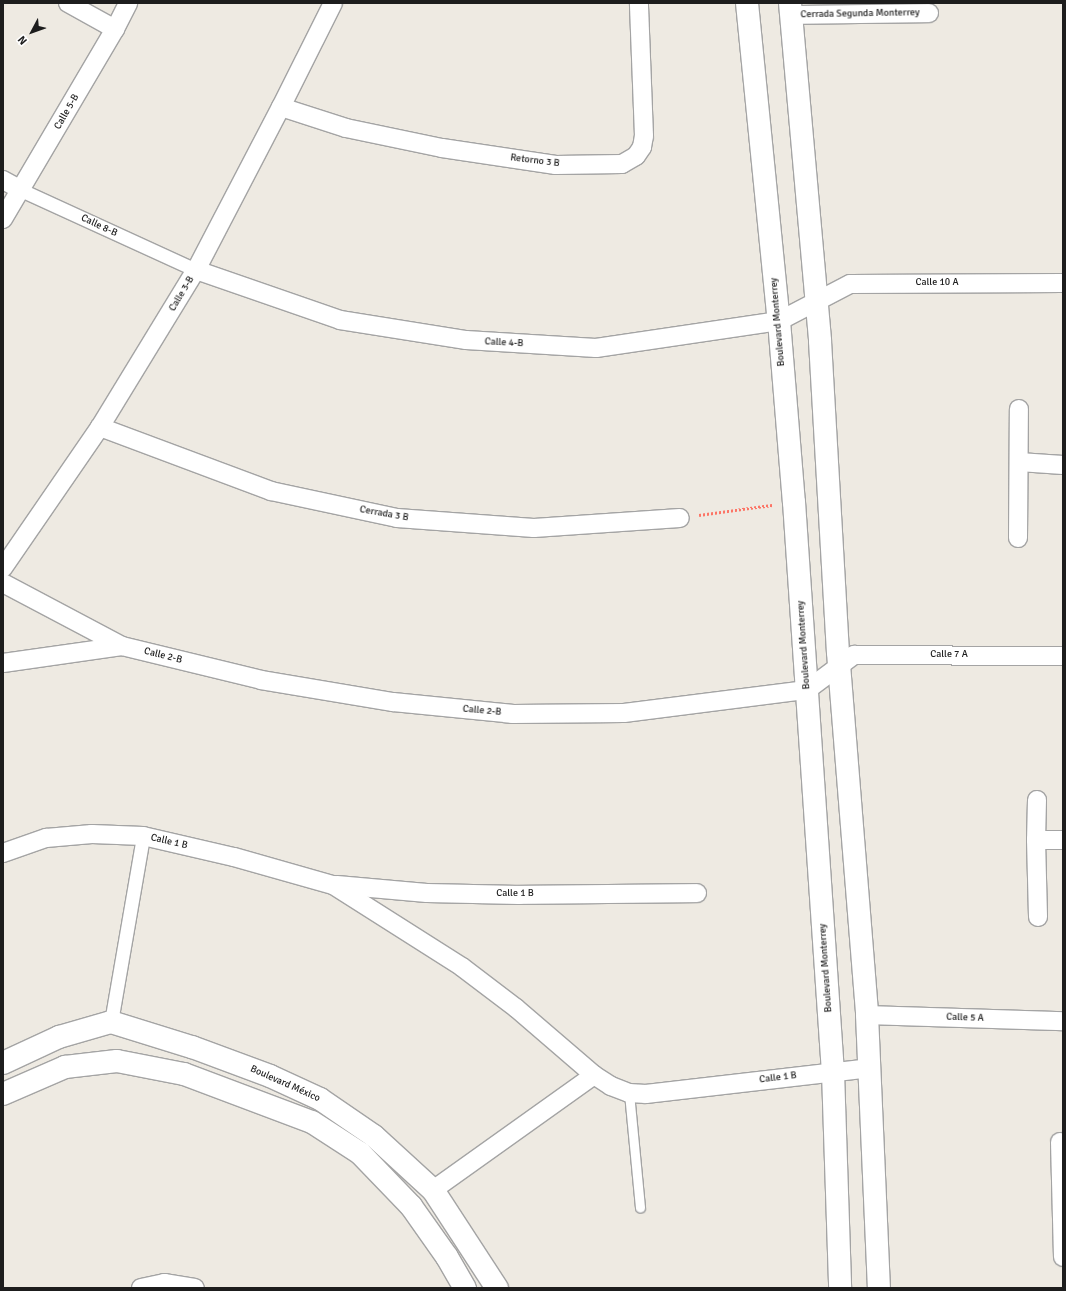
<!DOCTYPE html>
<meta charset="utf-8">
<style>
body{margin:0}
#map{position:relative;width:1066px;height:1291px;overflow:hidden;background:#eeeae2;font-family:Signika,sans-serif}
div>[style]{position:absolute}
.path>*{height:2.5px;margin-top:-1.25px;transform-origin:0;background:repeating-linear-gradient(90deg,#fc7566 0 2px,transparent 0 4px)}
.roads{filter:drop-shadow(1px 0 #a4a4a4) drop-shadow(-1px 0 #a4a4a4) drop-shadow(0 1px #a4a4a4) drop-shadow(0 -1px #a4a4a4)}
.service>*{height:9px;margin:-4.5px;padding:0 4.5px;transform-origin:4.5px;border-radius:4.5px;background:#fff}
.pedestrian>*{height:13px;margin:-6.5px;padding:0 6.5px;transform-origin:6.5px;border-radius:6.5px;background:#fff}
.minor>*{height:18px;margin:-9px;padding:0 9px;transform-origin:9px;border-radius:9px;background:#fff}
.tertiary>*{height:22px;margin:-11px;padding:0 11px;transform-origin:11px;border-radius:11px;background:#fff}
span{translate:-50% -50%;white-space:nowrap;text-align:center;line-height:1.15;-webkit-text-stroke:3px #fff;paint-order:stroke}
.street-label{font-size:10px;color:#1d1d1d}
.frame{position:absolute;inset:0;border:4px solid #1d1d1d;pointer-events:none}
.north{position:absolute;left:12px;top:12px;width:40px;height:40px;-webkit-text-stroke:3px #fff;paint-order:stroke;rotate:229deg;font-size:11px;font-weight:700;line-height:16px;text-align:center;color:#1d1d1d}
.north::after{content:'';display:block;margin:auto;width:14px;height:18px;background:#1d1d1d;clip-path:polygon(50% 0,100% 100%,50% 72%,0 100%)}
</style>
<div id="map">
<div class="path">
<i style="left:699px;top:515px;width:74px;rotate:-7.8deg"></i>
</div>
<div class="roads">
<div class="service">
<i style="left:629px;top:1093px;width:115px;rotate:84.5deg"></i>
</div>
<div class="pedestrian">
<i style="left:21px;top:190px;width:192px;rotate:24.6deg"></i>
<i style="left:111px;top:1022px;width:189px;rotate:-80.2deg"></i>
</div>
<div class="minor">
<i style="left:68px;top:3px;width:54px;rotate:29deg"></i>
<i style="left:791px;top:15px;width:138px;rotate:-0.8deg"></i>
<i style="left:281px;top:107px;width:68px;rotate:17.9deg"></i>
<i style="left:346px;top:128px;width:98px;rotate:11.8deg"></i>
<i style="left:442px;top:148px;width:115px;rotate:8.5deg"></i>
<i style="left:556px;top:165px;width:66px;rotate:-0.9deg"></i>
<i style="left:622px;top:164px;width:16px;rotate:-30deg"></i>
<i style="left:636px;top:156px;width:11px;rotate:-56deg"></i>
<i style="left:642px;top:147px;width:11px;rotate:-80deg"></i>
<i style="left:644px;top:136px;width:133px;rotate:-92.2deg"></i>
<i style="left:3px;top:180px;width:21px;rotate:29deg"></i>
<i style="left:3px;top:219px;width:221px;rotate:-59.5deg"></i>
<i style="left:115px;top:29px;width:29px;rotate:-63deg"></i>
<i style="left:196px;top:270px;width:152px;rotate:19.1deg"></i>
<i style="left:340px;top:320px;width:128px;rotate:9deg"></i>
<i style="left:466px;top:340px;width:130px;rotate:3.5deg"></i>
<i style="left:596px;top:348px;width:185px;rotate:-8.4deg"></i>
<i style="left:779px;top:321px;width:80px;rotate:-27.5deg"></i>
<i style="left:850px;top:284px;width:213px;rotate:-0.3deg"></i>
<i style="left:100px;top:427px;width:183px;rotate:20.5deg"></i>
<i style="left:271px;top:491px;width:129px;rotate:12.1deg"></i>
<i style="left:397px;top:518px;width:137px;rotate:4.2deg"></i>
<i style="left:534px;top:528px;width:146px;rotate:-3.9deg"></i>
<i style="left:1019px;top:462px;width:44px;rotate:3.9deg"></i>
<i style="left:1018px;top:538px;width:129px;rotate:-89.6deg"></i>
<i style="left:3px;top:568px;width:171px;rotate:-55.5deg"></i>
<i style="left:100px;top:427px;width:184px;rotate:-58.6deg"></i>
<i style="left:196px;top:270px;width:184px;rotate:-62.5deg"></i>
<i style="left:281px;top:107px;width:116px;rotate:-63.4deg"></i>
<i style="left:3px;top:583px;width:135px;rotate:27.9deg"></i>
<i style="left:122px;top:646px;width:143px;rotate:13.7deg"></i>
<i style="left:261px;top:680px;width:134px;rotate:9.5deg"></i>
<i style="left:393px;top:702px;width:121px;rotate:5.7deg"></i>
<i style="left:513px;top:714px;width:111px;rotate:-0.5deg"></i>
<i style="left:624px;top:713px;width:184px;rotate:-7.2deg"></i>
<i style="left:807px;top:690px;width:59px;rotate:-36.7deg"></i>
<i style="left:854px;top:655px;width:209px;rotate:0.3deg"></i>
<i style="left:3px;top:663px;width:120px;rotate:-8.1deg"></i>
<i style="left:1037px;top:800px;width:40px;rotate:91.4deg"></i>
<i style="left:1036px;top:840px;width:77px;rotate:88.5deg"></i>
<i style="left:1036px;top:840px;width:27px"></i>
<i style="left:3px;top:853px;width:46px;rotate:-19.2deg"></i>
<i style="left:46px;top:838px;width:46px;rotate:-5deg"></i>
<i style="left:92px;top:834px;width:51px;rotate:2.2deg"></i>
<i style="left:143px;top:836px;width:93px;rotate:13deg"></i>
<i style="left:234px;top:857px;width:103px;rotate:15.8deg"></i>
<i style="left:333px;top:885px;width:153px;rotate:32.4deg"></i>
<i style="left:462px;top:967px;width:68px;rotate:37.2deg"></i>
<i style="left:516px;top:1008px;width:103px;rotate:40.7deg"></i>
<i style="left:594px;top:1075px;width:20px;rotate:33deg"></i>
<i style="left:611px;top:1086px;width:19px;rotate:21deg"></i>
<i style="left:629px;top:1093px;width:17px;rotate:3deg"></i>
<i style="left:646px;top:1094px;width:226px;rotate:-6.6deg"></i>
<i style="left:337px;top:885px;width:90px;rotate:5.1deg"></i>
<i style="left:427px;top:893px;width:92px;rotate:1.2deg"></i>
<i style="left:519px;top:895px;width:178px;rotate:-0.6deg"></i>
<i style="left:867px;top:1015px;width:196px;rotate:1.8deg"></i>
<i style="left:1060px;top:1142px;width:115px;rotate:88.5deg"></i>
<i style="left:433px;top:1190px;width:198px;rotate:-35.5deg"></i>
<i style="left:141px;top:1288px;width:24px;rotate:-12deg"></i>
<i style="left:164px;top:1283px;width:31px;rotate:9deg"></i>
</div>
<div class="tertiary">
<i style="left:747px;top:3px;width:320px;rotate:84.3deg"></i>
<i style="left:779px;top:321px;width:182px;rotate:85.3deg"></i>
<i style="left:794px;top:502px;width:571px;rotate:86.09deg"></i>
<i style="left:833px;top:1072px;width:216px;rotate:88.1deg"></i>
<i style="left:790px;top:3px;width:339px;rotate:84.9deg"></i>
<i style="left:820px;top:341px;width:312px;rotate:86.7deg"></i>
<i style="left:838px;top:652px;width:364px;rotate:85.4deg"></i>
<i style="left:867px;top:1015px;width:273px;rotate:87.5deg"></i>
<i style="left:3px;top:1063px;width:62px;rotate:-24.9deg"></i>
<i style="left:59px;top:1037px;width:54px;rotate:-16.1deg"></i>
<i style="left:111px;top:1022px;width:85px;rotate:17.2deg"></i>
<i style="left:192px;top:1047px;width:83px;rotate:20.4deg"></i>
<i style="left:270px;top:1076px;width:55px;rotate:24.7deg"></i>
<i style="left:320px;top:1099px;width:65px;rotate:34.4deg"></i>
<i style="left:374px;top:1136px;width:80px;rotate:42.5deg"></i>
<i style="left:433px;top:1190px;width:117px;rotate:56.9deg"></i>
<i style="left:3px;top:1094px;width:68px;rotate:-23.5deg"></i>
<i style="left:65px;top:1067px;width:52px;rotate:-6.6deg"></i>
<i style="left:117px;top:1061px;width:68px;rotate:11deg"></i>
<i style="left:184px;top:1074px;width:137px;rotate:20.6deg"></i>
<i style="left:312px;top:1122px;width:57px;rotate:32.9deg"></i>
<i style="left:360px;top:1153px;width:74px;rotate:46.1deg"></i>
<i style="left:411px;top:1206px;width:62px;rotate:54.8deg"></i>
<i style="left:447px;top:1257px;width:36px;rotate:60deg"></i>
</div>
</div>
<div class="street-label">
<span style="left:860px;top:14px;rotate:-1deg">Cerrada Segunda Monterrey</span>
<span style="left:67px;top:112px;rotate:-60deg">Calle 5-B</span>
<span style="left:535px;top:161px;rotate:7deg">Retorno 3 B</span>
<span style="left:99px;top:226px;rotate:25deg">Calle 8-B</span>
<span style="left:937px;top:283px">Calle 10 A</span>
<span style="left:182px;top:294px;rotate:-59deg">Calle 3-B</span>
<span style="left:778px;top:322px;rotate:-95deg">Boulevard Monterrey</span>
<span style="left:504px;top:343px;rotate:3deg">Calle 4-B</span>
<span style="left:384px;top:514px;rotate:10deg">Cerrada 3 B</span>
<span style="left:804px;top:645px;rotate:-94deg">Boulevard Monterrey</span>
<span style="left:949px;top:655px">Calle 7 A</span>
<span style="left:163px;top:656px;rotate:14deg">Calle 2-B</span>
<span style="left:482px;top:711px;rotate:5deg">Calle 2-B</span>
<span style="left:169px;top:842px;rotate:13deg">Calle 1 B</span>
<span style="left:515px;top:894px">Calle 1 B</span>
<span style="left:826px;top:968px;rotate:-94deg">Boulevard Monterrey</span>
<span style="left:965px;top:1018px;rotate:2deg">Calle 5 A</span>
<span style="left:778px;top:1078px;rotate:-7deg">Calle 1 B</span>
<span style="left:285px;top:1084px;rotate:24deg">Boulevard México</span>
</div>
<div class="frame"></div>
<div class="north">N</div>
</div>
